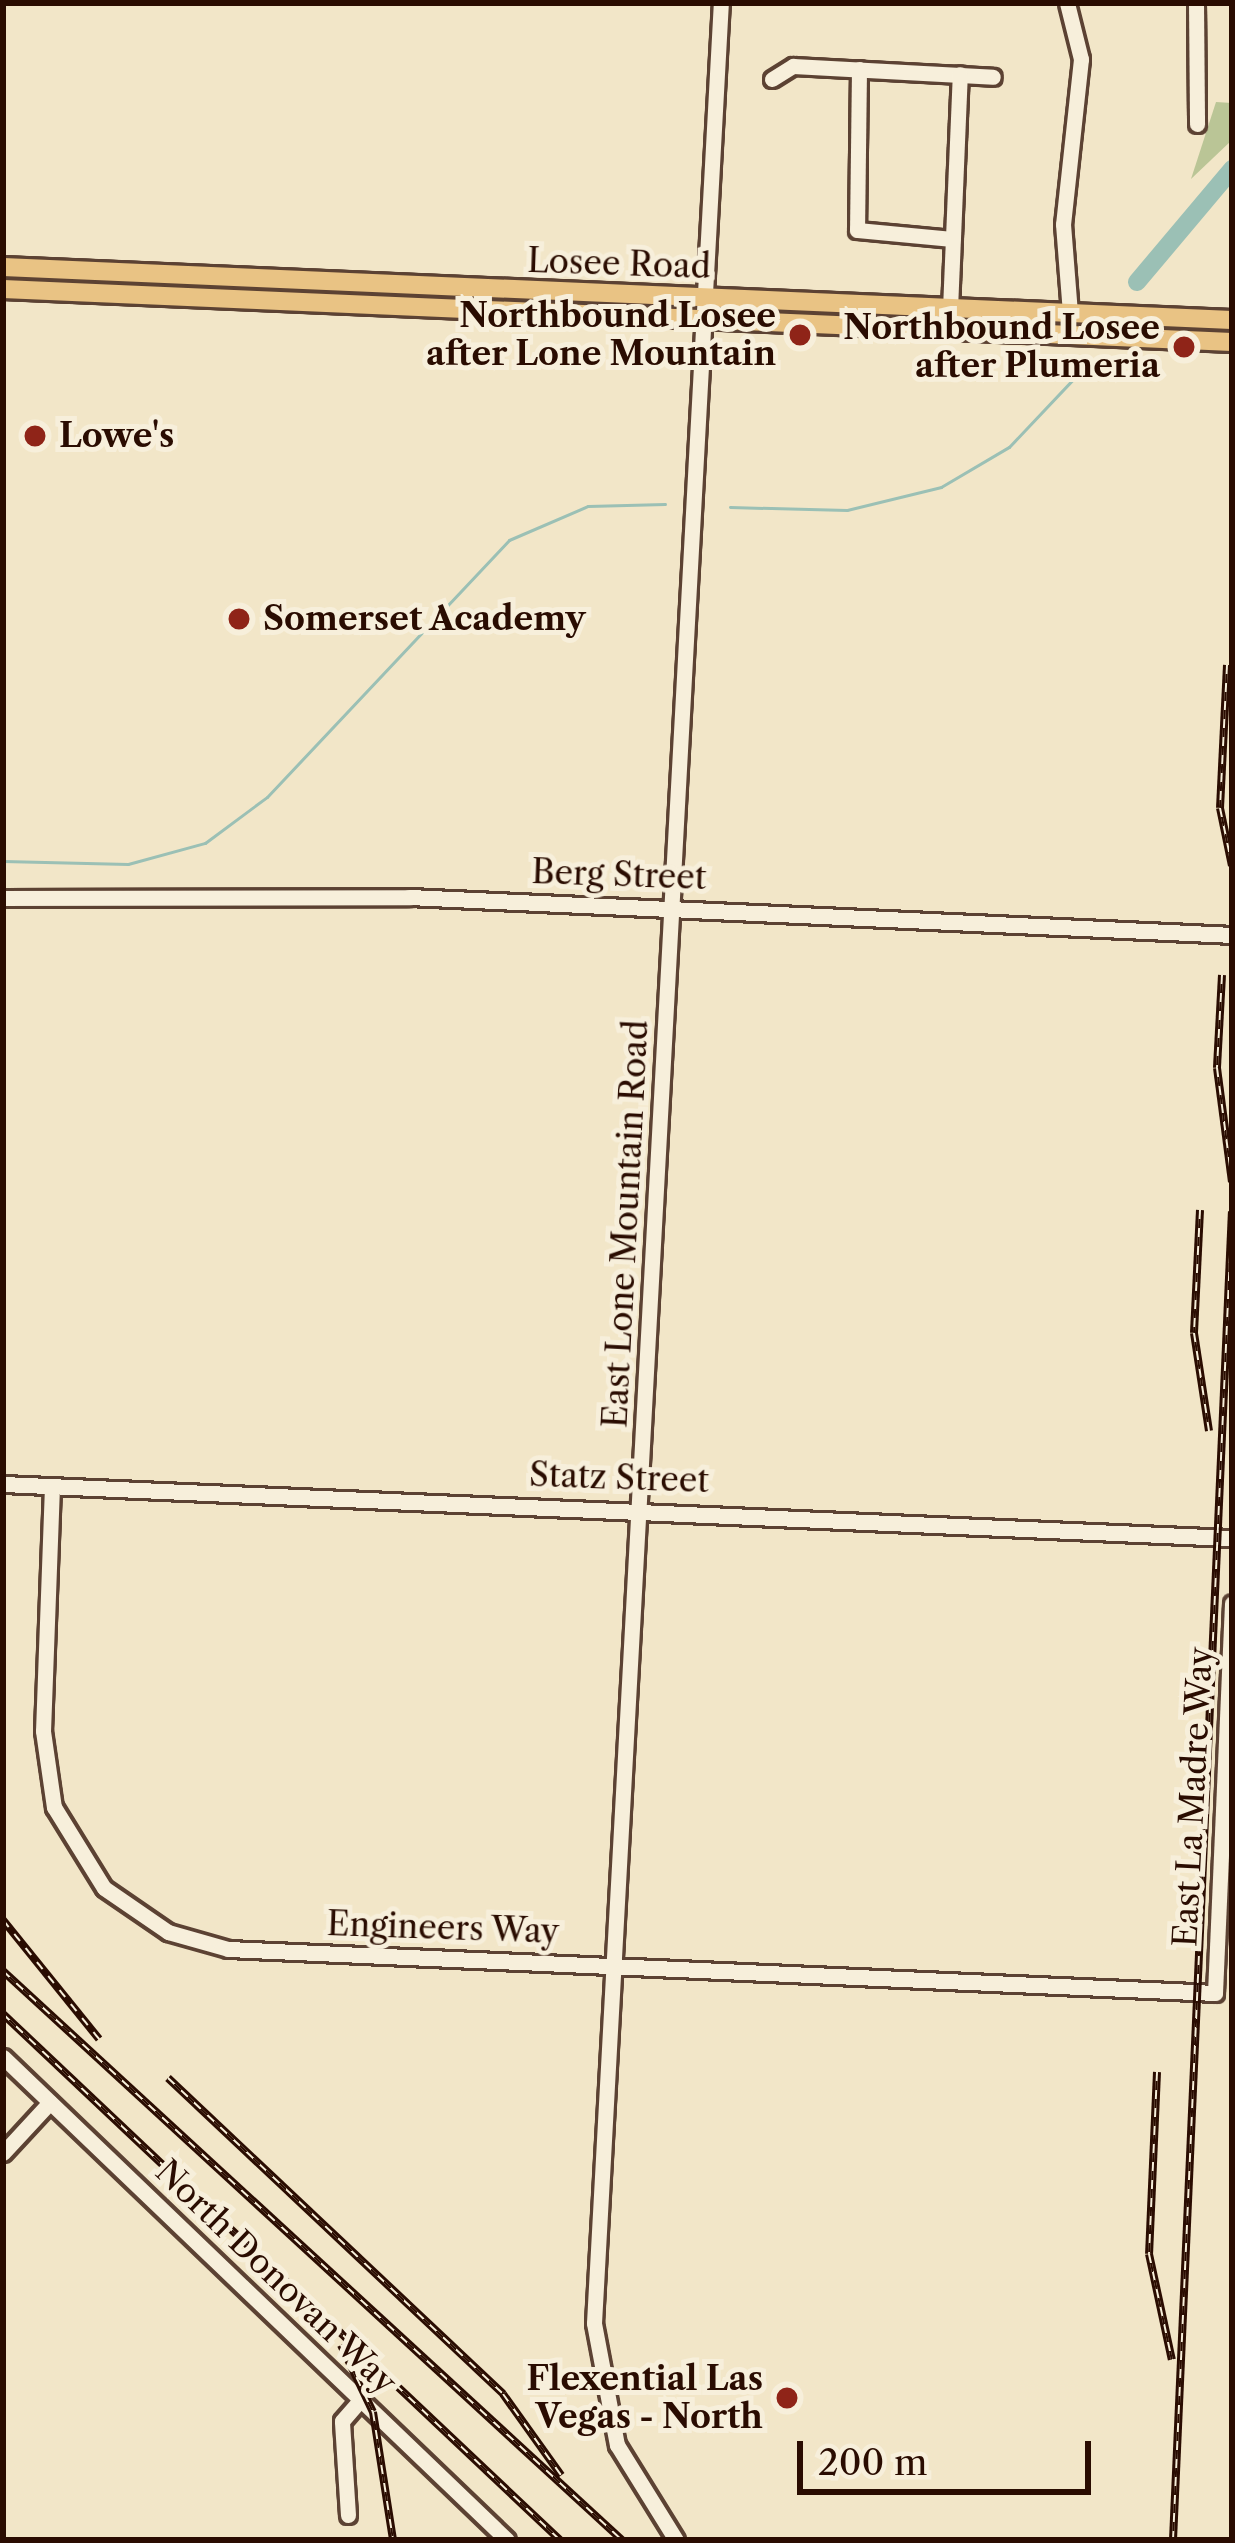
<!DOCTYPE html>
<style>
body{margin:0}
#map{position:relative;width:1235px;height:2543px;overflow:hidden;background:#f2e6c8;font-family:"Libre Caslon Text",serif}
div>[style]{position:absolute}
.green>*{inset:0;background:#bac596}
.stream>*{height:3px;margin:-1.5px;padding:0 1.5px;transform-origin:1.5px;border-radius:1.5px;background:#9bc0b5}
.river>*{height:18px;margin:-9px;padding:0 9px;transform-origin:9px;border-radius:9px;background:#9bc0b5}
.roads{filter:drop-shadow(3px 0 #5c4233) drop-shadow(-3px 0 #5c4233) drop-shadow(0 3px #5c4233) drop-shadow(0 -3px #5c4233)}
.minor>*{height:15px;margin:-7.5px;padding:0 7.5px;transform-origin:7.5px;border-radius:7.5px;background:#f7efdb}
.major>*{height:18px;margin:-9px;padding:0 9px;transform-origin:9px;border-radius:9px;background:#e9c384}
.rail>*{height:8px;margin-top:-4px;transform-origin:0;background:repeating-linear-gradient(90deg,#f7efdb 0 9px,#2a0c01 0 18px);box-sizing:border-box;border-block:3px solid #2a0c01}
.dots>*{width:33px;height:33px;translate:-50% -50%;box-sizing:border-box;border:6px solid #f7efdb;border-radius:50%}
span{translate:-50% -50%;white-space:nowrap;text-align:center;line-height:1.15;-webkit-text-stroke:10px #f7efdb;paint-order:stroke}
.street-label{font-size:33px;color:#2a0c01}
.poi-label{font-size:33px;color:#2a0c01;font-weight:700}
.right{translate:-100% -50%;text-align:right}
.left{translate:0 -50%;text-align:left}
.frame{position:absolute;inset:0;border:6px solid #2a0c01;pointer-events:none}
.scale{position:absolute;left:797px;top:2441px;width:294px;height:54px;box-sizing:border-box;border:6px solid #2a0c01;border-top:0;padding-left:15px;font-size:36px;line-height:42px;white-space:nowrap;color:#2a0c01;-webkit-text-stroke:9px #f7efdb;paint-order:stroke}
</style>
<div id="map">
<div class="green">
<i style="clip-path:polygon(1216px 102px,1232px 103px,1232px 140px,1191px 179px)"></i>
</div>
<div class="stream">
<i style="left:730px;top:507px;width:117px;rotate:1.5deg"></i>
<i style="left:847px;top:510px;width:97px;rotate:-13.7deg"></i>
<i style="left:941px;top:487px;width:79px;rotate:-30.5deg"></i>
<i style="left:1009px;top:447px;width:102px;rotate:-46.6deg"></i>
<i style="left:3px;top:861px;width:125px;rotate:1.4deg"></i>
<i style="left:128px;top:864px;width:80px;rotate:-15.3deg"></i>
<i style="left:205px;top:843px;width:77px;rotate:-36.6deg"></i>
<i style="left:267px;top:797px;width:353px;rotate:-46.7deg"></i>
<i style="left:509px;top:540px;width:86px;rotate:-23.3deg"></i>
<i style="left:588px;top:506px;width:77px;rotate:-1.5deg"></i>
</div>
<div class="river">
<i style="left:1137px;top:282px;width:148px;rotate:-49.9deg"></i>
</div>
<div class="roads">
<div class="minor">
<i style="left:1067px;top:3px;width:58px;rotate:76deg"></i>
<i style="left:1081px;top:59px;width:166px;rotate:96.2deg"></i>
<i style="left:1063px;top:224px;width:89px;rotate:85.5deg"></i>
<i style="left:1196px;top:3px;width:121px;rotate:89.5deg"></i>
<i style="left:859px;top:69px;width:161px;rotate:90.7deg"></i>
<i style="left:857px;top:230px;width:96px;rotate:5.4deg"></i>
<i style="left:772px;top:79px;width:25px;rotate:-32deg"></i>
<i style="left:793px;top:66px;width:200px;rotate:3.1deg"></i>
<i style="left:950px;top:309px;width:235px;rotate:-87.6deg"></i>
<i style="left:3px;top:898px;width:406px;rotate:-0.1deg"></i>
<i style="left:409px;top:897px;width:824px;rotate:2.64deg"></i>
<i style="left:3px;top:1484px;width:1230px;rotate:2.52deg"></i>
<i style="left:52px;top:1486px;width:245px;rotate:92.1deg"></i>
<i style="left:43px;top:1731px;width:77px;rotate:81.8deg"></i>
<i style="left:54px;top:1807px;width:95px;rotate:58.3deg"></i>
<i style="left:104px;top:1888px;width:78px;rotate:34.5deg"></i>
<i style="left:168px;top:1932px;width:62px;rotate:15.8deg"></i>
<i style="left:228px;top:1949px;width:988px;rotate:2.55deg"></i>
<i style="left:1215px;top:1993px;width:390px;rotate:-87.5deg"></i>
<i style="left:3px;top:2057px;width:698px;rotate:43.78deg"></i>
<i style="left:3px;top:2153px;width:69px;rotate:-47.3deg"></i>
<i style="left:348px;top:2515px;width:94px;rotate:-93.7deg"></i>
<i style="left:342px;top:2421px;width:28px;rotate:-49deg"></i>
<i style="left:676px;top:2540px;width:112px;rotate:-121.8deg"></i>
<i style="left:617px;top:2445px;width:124px;rotate:-100.7deg"></i>
<i style="left:594px;top:2323px;width:2323px;rotate:-86.87deg"></i>
</div>
<div class="major">
<i style="left:3px;top:267px;width:1230px;rotate:2.47deg"></i>
<i style="left:3px;top:289px;width:1230px;rotate:2.47deg"></i>
</div>
</div>
<div class="rail">
<i style="left:1227px;top:665px;width:143px;rotate:92.8deg"></i>
<i style="left:1220px;top:808px;width:59px;rotate:78.3deg"></i>
<i style="left:1222px;top:975px;width:93px;rotate:93.1deg"></i>
<i style="left:1217px;top:1068px;width:115px;rotate:82.5deg"></i>
<i style="left:1200px;top:1210px;width:123px;rotate:92.8deg"></i>
<i style="left:1194px;top:1333px;width:99px;rotate:81.3deg"></i>
<i style="left:3px;top:1920px;width:153px;rotate:51.1deg"></i>
<i style="left:3px;top:1971px;width:841px;rotate:42.59deg"></i>
<i style="left:3px;top:2014px;width:766px;rotate:43.36deg"></i>
<i style="left:1157px;top:2072px;width:182px;rotate:92.5deg"></i>
<i style="left:1149px;top:2254px;width:108px;rotate:77.8deg"></i>
<i style="left:168px;top:2078px;width:461px;rotate:43.3deg"></i>
<i style="left:503px;top:2394px;width:100px;rotate:54.4deg"></i>
<i style="left:341px;top:2345px;width:74px;rotate:64.5deg"></i>
<i style="left:373px;top:2412px;width:130px;rotate:81.1deg"></i>
<i style="left:1173px;top:2540px;width:1330px;rotate:-87.46deg"></i>
</div>
<div class="dots">
<i style="left:800px;top:335px;background:#8f2418"></i>
<i style="left:1184px;top:347px;background:#8f2418"></i>
<i style="left:35px;top:436px;background:#8f2418"></i>
<i style="left:239px;top:619px;background:#8f2418"></i>
<i style="left:787px;top:2398px;background:#8f2418"></i>
</div>
<div class="street-label">
<span style="left:619px;top:264px;rotate:2deg">Losee Road</span>
<span style="left:619px;top:875px;rotate:2deg">Berg Street</span>
<span style="left:626px;top:1224px;rotate:-87deg">East Lone Mountain Road</span>
<span style="left:619px;top:1478px;rotate:2deg">Statz Street</span>
<span style="left:1193px;top:1797px;rotate:-87deg">East La Madre Way</span>
<span style="left:443px;top:1928px;rotate:2deg">Engineers Way</span>
<span style="left:276px;top:2277px;rotate:44deg">North Donovan Way</span>
</div>
<div class="poi-label">
<span class="right" style="left:776px;top:335px">Northbound Losee<br>after Lone Mountain</span>
<span class="right" style="left:1160px;top:347px">Northbound Losee<br>after Plumeria</span>
<span class="left" style="left:59px;top:436px">Lowe's</span>
<span class="left" style="left:263px;top:619px">Somerset Academy</span>
<span class="right" style="left:763px;top:2398px">Flexential Las<br>Vegas - North</span>
</div>
<div class="frame"></div>
<div class="scale">200 m</div>
</div>
